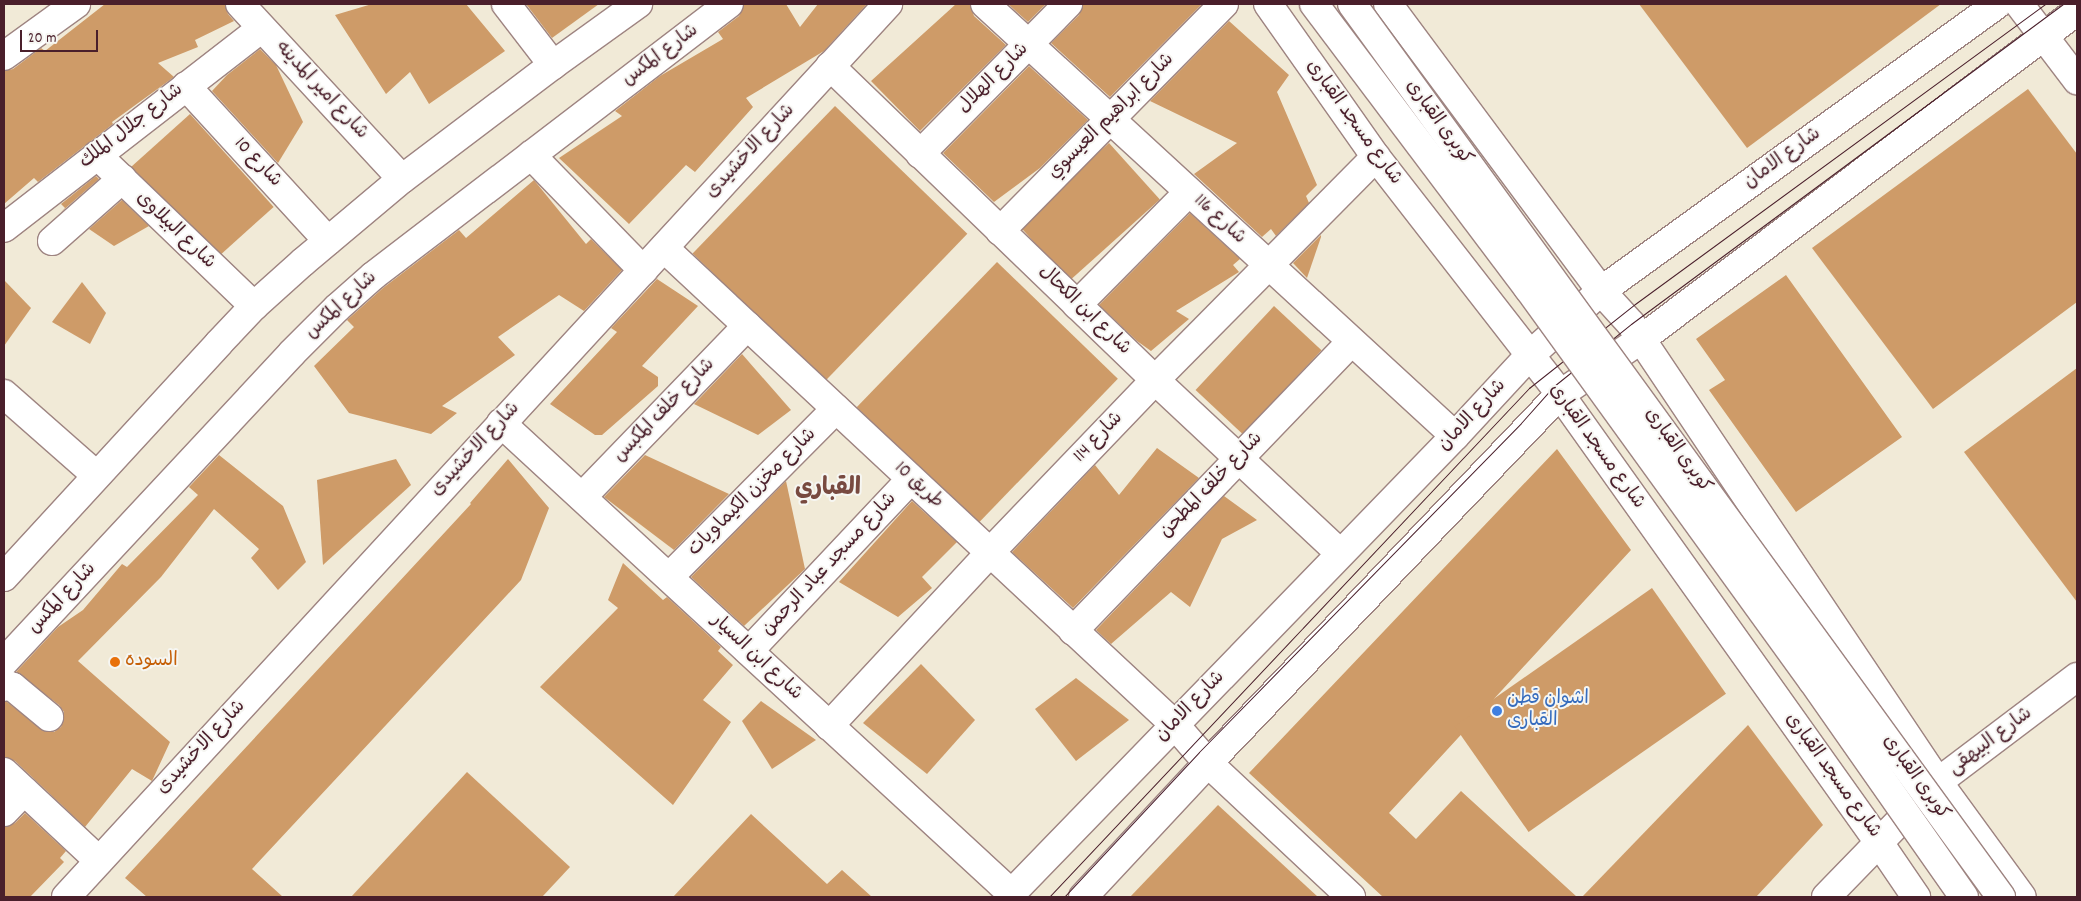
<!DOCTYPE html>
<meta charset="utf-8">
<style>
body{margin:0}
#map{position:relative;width:2081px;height:901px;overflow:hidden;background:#f1ead7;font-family:Dekko,"Playpen Sans Arabic",sans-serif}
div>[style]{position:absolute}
.building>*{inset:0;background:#ce9b68;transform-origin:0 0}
.roads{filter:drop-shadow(1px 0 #9e8481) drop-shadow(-1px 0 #9e8481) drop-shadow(0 1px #9e8481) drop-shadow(0 -1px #9e8481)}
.minor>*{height:28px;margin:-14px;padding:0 14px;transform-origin:14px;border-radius:14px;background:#fff}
.major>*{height:28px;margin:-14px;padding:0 14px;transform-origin:14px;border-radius:14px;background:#fff}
.tram>*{height:1px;margin:-0.5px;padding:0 0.5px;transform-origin:0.5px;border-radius:0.5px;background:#4a1f2b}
.bridges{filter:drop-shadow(1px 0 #9e8481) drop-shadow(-1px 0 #9e8481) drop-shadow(0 1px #9e8481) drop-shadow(0 -1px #9e8481)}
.major-bridge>*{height:28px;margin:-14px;padding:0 14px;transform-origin:14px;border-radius:14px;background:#fff}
.dots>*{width:14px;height:14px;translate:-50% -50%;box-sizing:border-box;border:2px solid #f6f6f2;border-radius:50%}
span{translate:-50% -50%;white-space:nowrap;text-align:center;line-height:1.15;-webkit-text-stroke:4px #f6f6f2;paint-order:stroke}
.street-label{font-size:19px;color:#4a1f2b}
.food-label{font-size:19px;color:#c56008}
.left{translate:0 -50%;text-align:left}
.shop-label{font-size:19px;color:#366cbe}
.district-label{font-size:24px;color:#784a40;font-weight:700}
.frame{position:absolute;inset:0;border:5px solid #4a1f2b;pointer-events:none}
.scale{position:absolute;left:20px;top:30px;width:78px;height:22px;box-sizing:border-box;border:2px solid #4a1f2b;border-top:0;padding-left:6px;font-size:15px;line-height:18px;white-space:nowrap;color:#4a1f2b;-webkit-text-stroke:4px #f6f6f2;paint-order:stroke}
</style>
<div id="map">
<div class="building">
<i style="clip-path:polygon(105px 4px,225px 4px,228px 14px,234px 21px,195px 40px,198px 47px,158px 63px,174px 77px,112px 122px,113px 124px,38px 182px,34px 178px,4px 204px,4px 71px,13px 69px,41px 48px,45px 51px)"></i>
<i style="clip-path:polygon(372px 4px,466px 4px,505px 51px,429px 104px,410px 72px,386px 94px,335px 15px)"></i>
<i style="clip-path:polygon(526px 4px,599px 4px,552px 38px)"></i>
<i style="clip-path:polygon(744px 4px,786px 4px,800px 27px,818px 4px,867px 4px,824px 51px,746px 98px,753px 107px,695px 172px,686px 165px,629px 224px,559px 158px,622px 116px,615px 111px,660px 76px,723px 39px,718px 32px,739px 16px)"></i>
<i style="clip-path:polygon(956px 4px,970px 4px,974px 16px,1006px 45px,920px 131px,871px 81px)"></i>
<i style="clip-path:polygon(1008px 4px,1046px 4px,1028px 22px)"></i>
<i style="clip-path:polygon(1083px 4px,1202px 4px,1110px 97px,1051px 43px,1079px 15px)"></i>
<i style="clip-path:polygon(1639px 4px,1941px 4px,1747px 148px)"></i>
<i style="clip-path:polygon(1229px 21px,1289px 75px,1277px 92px,1317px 185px,1306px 196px,1309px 203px,1276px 236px,1271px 229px,1262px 237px,1194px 174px,1237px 143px,1150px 101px)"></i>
<i style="clip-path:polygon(260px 49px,276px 65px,303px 122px,278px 163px,212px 91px,227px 75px)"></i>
<i style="clip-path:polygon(1029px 66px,1088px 120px,1040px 168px,994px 202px,943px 153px)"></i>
<i style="clip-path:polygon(2028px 89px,2077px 154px,2077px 302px,1933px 409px,1812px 248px)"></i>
<i style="left:835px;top:106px;width:184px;height:205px;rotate:44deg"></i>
<i style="left:190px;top:114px;width:125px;height:79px;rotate:48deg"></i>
<i style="left:1109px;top:143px;width:76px;height:122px;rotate:48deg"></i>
<i style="clip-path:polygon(96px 176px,99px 179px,61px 212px,65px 208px,61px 204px)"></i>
<i style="clip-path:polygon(534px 180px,586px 244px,591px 239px,622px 270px,584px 311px,559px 295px,498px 337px,515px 355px,442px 406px,457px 413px,431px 434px,349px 413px,314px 366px,354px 327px,347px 320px,383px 288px,459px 230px,466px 238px)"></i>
<i style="clip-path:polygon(122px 200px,149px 226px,114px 246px,89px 229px)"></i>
<i style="clip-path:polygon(1190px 213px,1240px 259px,1233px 265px,1239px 272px,1176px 311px,1189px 319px,1151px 351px,1137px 341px,1099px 305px)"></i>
<i style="clip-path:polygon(1321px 235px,1321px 237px,1307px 278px,1293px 263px)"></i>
<i style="left:997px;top:262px;width:168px;height:202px;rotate:44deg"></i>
<i style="clip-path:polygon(1786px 275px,1902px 437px,1796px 512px,1709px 390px,1725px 380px,1696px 339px)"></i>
<i style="clip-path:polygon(657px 279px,698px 306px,642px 366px,658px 377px,658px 386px,602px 435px,595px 435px,550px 404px,617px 332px,611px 328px)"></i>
<i style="clip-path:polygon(4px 280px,31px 308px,4px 346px)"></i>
<i style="clip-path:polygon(82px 282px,106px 313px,90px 344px,52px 322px)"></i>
<i style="left:1274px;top:306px;width:65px;height:115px;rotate:43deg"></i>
<i style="clip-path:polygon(742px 354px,791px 410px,758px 435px,694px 404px)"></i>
<i style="clip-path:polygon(2077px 368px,2077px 602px,1964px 452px)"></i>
<i style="clip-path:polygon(1157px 448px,1199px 478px,1073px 608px,1012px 552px,1095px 465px,1119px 495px)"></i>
<i style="clip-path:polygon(1557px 449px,1631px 550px,1389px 813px,1416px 839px,1461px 791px,1577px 897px,1383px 897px,1249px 773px)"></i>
<i style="clip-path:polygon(219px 455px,283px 506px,306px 562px,278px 590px,251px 558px,259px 549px,214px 509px,161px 577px,78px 661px,170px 742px,152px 781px,132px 769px,85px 827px,15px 761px,4px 757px,4px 702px,7px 702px,46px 732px,54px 732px,61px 727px,64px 719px,64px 712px,59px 705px,16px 672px,58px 627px,83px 610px,122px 564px,127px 567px,198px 495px,189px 487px)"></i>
<i style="clip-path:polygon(645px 455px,729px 494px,674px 550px,604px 497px)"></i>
<i style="clip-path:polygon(396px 459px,411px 485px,323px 565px,317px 480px)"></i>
<i style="clip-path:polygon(508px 459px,549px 508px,521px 580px,252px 869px,283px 897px,147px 897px,125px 878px,471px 504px,470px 503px)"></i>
<i style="clip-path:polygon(786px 481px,805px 569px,744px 626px,691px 577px)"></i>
<i style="clip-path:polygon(1224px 496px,1257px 520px,1222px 539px,1190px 607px,1171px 592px,1111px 644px,1096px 630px)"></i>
<i style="clip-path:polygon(912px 501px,957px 542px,922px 577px,932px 588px,898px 617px,839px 582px)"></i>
<i style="clip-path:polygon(623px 563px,663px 600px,667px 597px,721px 647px,718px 651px,733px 665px,703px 700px,731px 722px,673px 805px,540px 687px,618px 608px,608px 600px)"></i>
<i style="left:1652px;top:588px;width:129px;height:241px;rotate:55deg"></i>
<i style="clip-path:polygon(921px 664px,975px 720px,927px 774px,863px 723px)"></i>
<i style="clip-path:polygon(1076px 678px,1129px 720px,1076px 761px,1035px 709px)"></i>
<i style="clip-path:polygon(761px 701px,816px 740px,772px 769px,742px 721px)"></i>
<i style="clip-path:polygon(1748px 725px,1823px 825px,1756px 897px,1582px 897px)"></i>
<i style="clip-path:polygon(467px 772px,570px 867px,542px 897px,351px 897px)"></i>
<i style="clip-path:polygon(1218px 805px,1318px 897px,1130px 897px)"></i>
<i style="clip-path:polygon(25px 813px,66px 851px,60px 858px,64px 862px,30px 897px,4px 897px,4px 827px,15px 823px)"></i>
<i style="clip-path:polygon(751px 814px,827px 884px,842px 870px,872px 897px,673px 897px)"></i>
</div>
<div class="roads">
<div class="minor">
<i style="left:240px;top:4px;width:238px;rotate:47.2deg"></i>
<i style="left:506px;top:4px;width:77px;rotate:52.4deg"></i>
<i style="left:985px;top:4px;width:638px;rotate:42.59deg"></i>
<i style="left:1268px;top:4px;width:187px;rotate:54.8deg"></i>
<i style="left:1376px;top:157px;width:290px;rotate:52.1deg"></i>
<i style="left:1554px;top:386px;width:559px;rotate:54.55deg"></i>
<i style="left:1878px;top:841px;width:68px;rotate:55.8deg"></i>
<i style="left:1388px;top:4px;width:357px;rotate:53.4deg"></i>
<i style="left:1601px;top:291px;width:45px;rotate:47.7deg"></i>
<i style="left:1631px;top:324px;width:551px;rotate:56.17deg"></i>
<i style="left:1938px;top:782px;width:142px;rotate:53.9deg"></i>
<i style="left:2019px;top:4px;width:96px;rotate:52.7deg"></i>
<i style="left:4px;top:56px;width:89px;rotate:-35.8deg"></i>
<i style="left:830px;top:66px;width:452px;rotate:44deg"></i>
<i style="left:1155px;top:380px;width:253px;rotate:43.1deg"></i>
<i style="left:186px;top:86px;width:210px;rotate:47.5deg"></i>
<i style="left:920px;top:154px;width:211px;rotate:-45.4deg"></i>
<i style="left:97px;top:155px;width:218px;rotate:43.9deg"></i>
<i style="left:531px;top:155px;width:161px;rotate:45.8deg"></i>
<i style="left:4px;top:228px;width:326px;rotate:-37.8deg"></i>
<i style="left:1000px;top:231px;width:319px;rotate:-45.4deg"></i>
<i style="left:52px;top:241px;width:94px;rotate:-41.5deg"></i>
<i style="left:664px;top:248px;width:698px;rotate:43.03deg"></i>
<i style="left:1174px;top:724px;width:52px;rotate:48.9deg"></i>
<i style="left:1208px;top:763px;width:196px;rotate:43.1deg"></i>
<i style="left:1077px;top:305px;width:159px;rotate:-45.3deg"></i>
<i style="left:4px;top:394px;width:123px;rotate:41.4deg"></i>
<i style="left:501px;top:423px;width:694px;rotate:42.66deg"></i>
<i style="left:582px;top:497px;width:238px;rotate:-46deg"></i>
<i style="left:669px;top:577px;width:237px;rotate:-45.2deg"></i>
<i style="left:1073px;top:631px;width:401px;rotate:-46.1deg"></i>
<i style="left:749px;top:651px;width:236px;rotate:-46.7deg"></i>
<i style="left:4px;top:687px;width:4px;rotate:-34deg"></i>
<i style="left:7px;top:685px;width:6px;rotate:18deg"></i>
<i style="left:13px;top:687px;width:47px;rotate:39.8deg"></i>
<i style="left:829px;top:726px;width:246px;rotate:-47.1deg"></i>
<i style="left:996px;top:546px;width:230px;rotate:-46.2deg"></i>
<i style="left:1155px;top:380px;width:314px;rotate:-45.3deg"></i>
<i style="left:4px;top:772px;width:130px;rotate:43.1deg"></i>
<i style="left:4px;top:812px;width:29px;rotate:-46deg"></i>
<i style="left:66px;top:897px;width:1214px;rotate:-47.37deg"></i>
<i style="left:1008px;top:897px;width:642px;rotate:-45.88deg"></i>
<i style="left:1455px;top:436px;width:109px;rotate:-47.2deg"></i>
<i style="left:1529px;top:356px;width:97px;rotate:-42.1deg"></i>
<i style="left:1601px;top:291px;width:489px;rotate:-35.9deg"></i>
<i style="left:1083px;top:897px;width:183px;rotate:-47deg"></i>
<i style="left:1208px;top:763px;width:509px;rotate:-46.35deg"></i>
<i style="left:1559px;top:395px;width:98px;rotate:-34.2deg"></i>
<i style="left:1640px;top:340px;width:547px;rotate:-36.97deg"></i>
<i style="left:1826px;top:897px;width:161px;rotate:-45.8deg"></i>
<i style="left:1938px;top:782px;width:174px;rotate:-37.1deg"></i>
</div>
<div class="major">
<i style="left:4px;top:577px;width:318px;rotate:-47.4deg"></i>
<i style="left:219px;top:343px;width:51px;rotate:-46.6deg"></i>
<i style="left:254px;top:306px;width:66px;rotate:-41.9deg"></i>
<i style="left:303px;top:262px;width:129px;rotate:-40deg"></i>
<i style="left:402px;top:179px;width:189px;rotate:-37.1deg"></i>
<i style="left:553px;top:65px;width:105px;rotate:-35.7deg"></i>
<i style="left:4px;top:662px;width:422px;rotate:-47deg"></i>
<i style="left:292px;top:353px;width:64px;rotate:-45deg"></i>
<i style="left:337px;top:308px;width:48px;rotate:-41.6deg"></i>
<i style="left:373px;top:276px;width:448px;rotate:-37.4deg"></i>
</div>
</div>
<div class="tram">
<i style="left:1049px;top:897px;width:700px;rotate:-46.68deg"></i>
<i style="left:1529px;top:388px;width:135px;rotate:-38.4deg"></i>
<i style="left:1635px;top:304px;width:508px;rotate:-36.19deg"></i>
<i style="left:1064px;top:897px;width:198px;rotate:-47deg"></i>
<i style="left:1199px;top:752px;width:460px;rotate:-45.6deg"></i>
<i style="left:1521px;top:423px;width:50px;rotate:-48.3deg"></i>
<i style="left:1554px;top:386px;width:99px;rotate:-38.8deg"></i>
<i style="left:1631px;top:324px;width:538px;rotate:-36.53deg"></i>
</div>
<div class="bridges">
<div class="major-bridge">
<i style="left:1314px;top:4px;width:356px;rotate:53deg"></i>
<i style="left:1528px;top:288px;width:484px;rotate:54.1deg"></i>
<i style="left:1812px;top:680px;width:265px;rotate:55deg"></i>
<i style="left:1352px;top:4px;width:1104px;rotate:53.99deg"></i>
</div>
</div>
<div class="dots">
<i style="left:115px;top:662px;background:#e8710a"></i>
<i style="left:1497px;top:711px;background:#3f7fe0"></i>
</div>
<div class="street-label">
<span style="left:661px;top:56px;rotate:-37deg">شارع المكس</span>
<span style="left:994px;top:79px;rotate:-45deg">شارع الهلال</span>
<span style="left:321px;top:91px;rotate:47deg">شارع امير المدينه</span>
<span style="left:1112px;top:117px;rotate:-45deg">شارع ابراهيم العيسوي</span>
<span style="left:1353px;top:123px;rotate:54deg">شارع مسجد القبارى</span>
<span style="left:1438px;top:123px;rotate:54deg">كوبرى القبارى</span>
<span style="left:132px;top:127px;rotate:-38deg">شارع جلال الملك</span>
<span style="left:751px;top:152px;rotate:-47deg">شارع الاخشيدى</span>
<span style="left:1783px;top:159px;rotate:-36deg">شارع الامان</span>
<span style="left:257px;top:163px;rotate:47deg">شارع 10</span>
<span style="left:1219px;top:220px;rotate:43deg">شارع 116</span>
<span style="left:175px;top:231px;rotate:44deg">شارع البيلاوى</span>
<span style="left:342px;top:306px;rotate:-43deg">شارع المكس</span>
<span style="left:1084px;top:311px;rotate:44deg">شارع ابن الكحال</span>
<span style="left:665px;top:411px;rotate:-46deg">شارع خلف المكبس</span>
<span style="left:1473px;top:416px;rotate:-47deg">شارع الامان</span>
<span style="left:1099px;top:438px;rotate:-46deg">شارع 114</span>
<span style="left:1596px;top:447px;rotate:54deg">شارع مسجد القبارى</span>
<span style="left:476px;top:450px;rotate:-47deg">شارع الاخشيدى</span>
<span style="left:1677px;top:451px;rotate:54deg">كوبرى القبارى</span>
<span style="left:918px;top:486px;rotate:43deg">طريق 10</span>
<span style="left:1212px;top:486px;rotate:-46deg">شارع خلف المطحن</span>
<span style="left:753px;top:493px;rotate:-45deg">شارع مخزن الكيماويات</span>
<span style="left:830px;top:565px;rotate:-47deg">شارع مسجد عباد الرحمن</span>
<span style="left:63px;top:599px;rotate:-47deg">شارع المكس</span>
<span style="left:756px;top:658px;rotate:43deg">شارع ابن السيار</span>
<span style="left:1191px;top:707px;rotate:-46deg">شارع الامان</span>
<span style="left:1991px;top:742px;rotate:-37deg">شارع البيهقى</span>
<span style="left:202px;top:748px;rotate:-47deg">شارع الاخشيدى</span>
<span style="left:1832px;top:776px;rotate:54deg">شارع مسجد القبارى</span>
<span style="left:1915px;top:778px;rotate:54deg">كوبرى القبارى</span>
</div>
<div class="food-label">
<span class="left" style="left:125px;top:662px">السوده</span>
</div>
<div class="shop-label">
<span class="left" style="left:1507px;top:711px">اشوان قطن<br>القبارى</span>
</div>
<div class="district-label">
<span style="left:828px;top:490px">القباري</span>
</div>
<div class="frame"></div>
<div class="scale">20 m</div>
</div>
